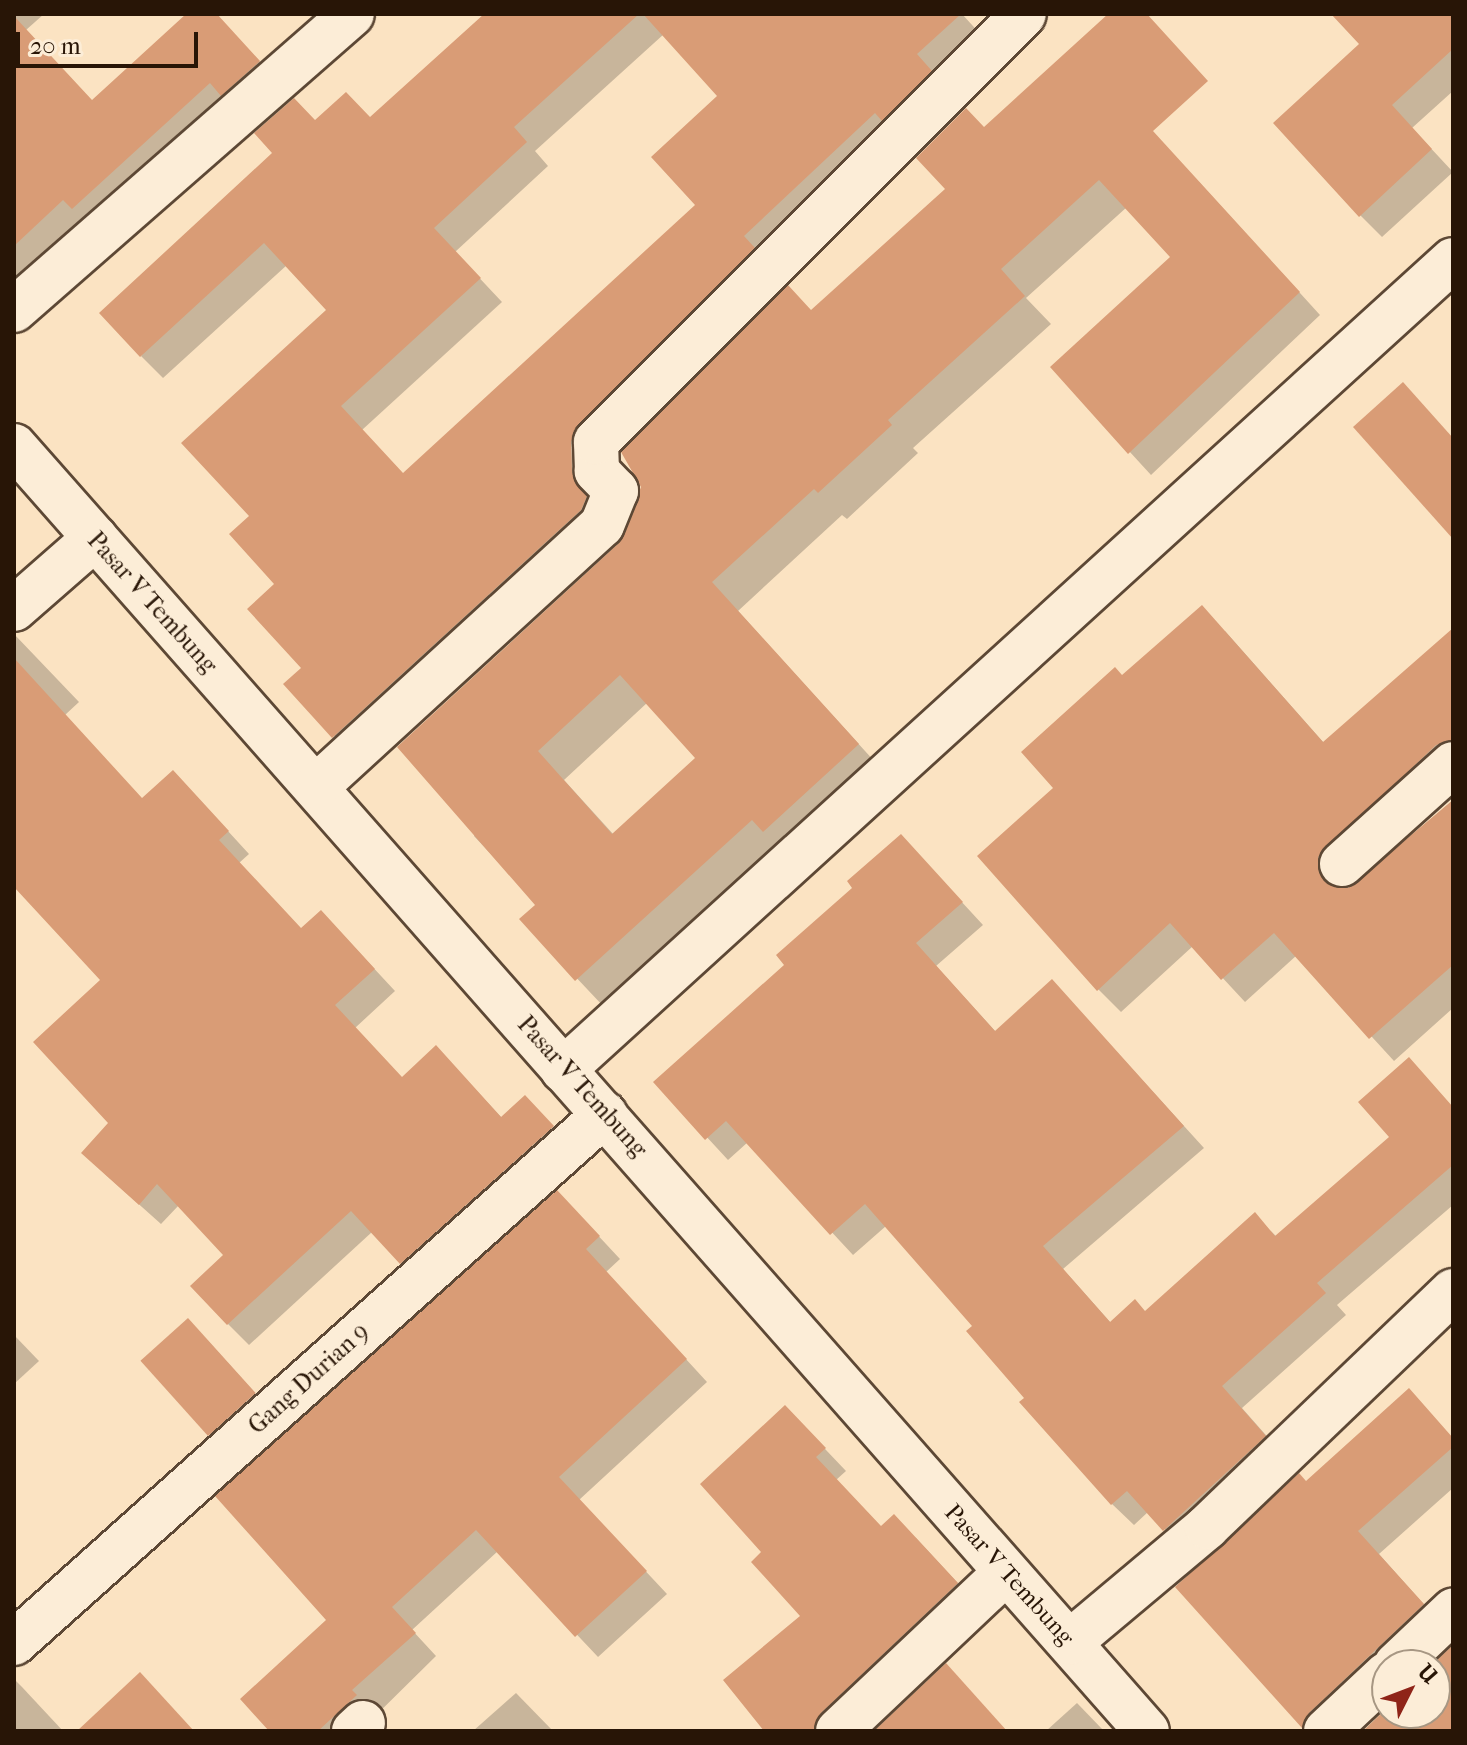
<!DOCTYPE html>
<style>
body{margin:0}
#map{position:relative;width:1467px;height:1745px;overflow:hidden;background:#fbe3c2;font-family:"IM FELL French Canon",serif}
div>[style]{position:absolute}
.shadow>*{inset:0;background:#0003}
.building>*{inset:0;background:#d99c76;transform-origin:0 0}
.roads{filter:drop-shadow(2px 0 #5d4835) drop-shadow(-2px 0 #5d4835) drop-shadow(0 2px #5d4835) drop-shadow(0 -2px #5d4835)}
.street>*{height:44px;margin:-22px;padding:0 22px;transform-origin:22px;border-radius:22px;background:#fcedd7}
span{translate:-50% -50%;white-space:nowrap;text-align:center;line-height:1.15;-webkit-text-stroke:6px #fcedd7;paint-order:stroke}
.street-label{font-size:24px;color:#281506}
.frame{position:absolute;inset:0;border:16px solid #281506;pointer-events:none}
.north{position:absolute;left:1371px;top:1649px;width:80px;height:80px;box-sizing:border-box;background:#fcedd7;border:2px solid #a79783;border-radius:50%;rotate:48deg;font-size:22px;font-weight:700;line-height:32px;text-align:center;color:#281506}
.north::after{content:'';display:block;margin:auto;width:28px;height:36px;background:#8f2418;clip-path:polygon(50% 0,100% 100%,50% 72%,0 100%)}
.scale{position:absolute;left:16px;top:32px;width:182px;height:36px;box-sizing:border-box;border:4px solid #281506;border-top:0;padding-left:10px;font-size:24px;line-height:28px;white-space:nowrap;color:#281506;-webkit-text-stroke:6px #fcedd7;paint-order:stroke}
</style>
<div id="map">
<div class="shadow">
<i style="clip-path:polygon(14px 14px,44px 14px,26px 30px,93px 102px,188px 14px,215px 14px,280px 83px,14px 285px)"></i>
<i style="clip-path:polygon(evenodd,485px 14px,962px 14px,983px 37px,600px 448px,608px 520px,356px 759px,286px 684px,304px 668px,251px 516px,329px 311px,287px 265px,163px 378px,141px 356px,316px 122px,371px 119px,485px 14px,664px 34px,720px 96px,698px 205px,404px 475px,362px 430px,502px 302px,455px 252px,548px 166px,535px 151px,664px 34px)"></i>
<i style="clip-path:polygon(evenodd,1111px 14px,1145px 14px,1105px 158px,1199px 182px,1320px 315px,1151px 475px,1052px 367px,1173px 257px,1127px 207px,1026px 298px,1051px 324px,913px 448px,918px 453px,847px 519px,842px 515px,738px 611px,885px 773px,604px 1007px,522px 920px,538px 905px,474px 836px,621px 544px,812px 312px,948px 190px,985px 129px,1111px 14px,648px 702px,698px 758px,614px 835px,564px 780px,648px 702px)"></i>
<i style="clip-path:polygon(1337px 14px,1453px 14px,1453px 91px,1412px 128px,1453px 172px,1382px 237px,1360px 215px,1362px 44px)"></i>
<i style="clip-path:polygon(1453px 630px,1453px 778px,1348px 869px,1341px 889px,1347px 891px,1453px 800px,1453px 1008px,1394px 1061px,1297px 955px,1245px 1002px,1193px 946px,1121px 1012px,1098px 989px,1056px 789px,1122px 678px,1225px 631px,1324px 743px)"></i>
<i style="clip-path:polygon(14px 634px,79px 702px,65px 715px,143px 800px,194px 794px,249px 854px,239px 863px,302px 930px,342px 934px,395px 991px,355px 1028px,402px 1079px,436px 1047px,502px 1118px,546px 1119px,574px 1148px,422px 1284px,372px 1232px,249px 1345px,228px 1324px,226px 1256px,179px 1205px,161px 1224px,105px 1174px,111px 1123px,102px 980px,14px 880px)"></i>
<i style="clip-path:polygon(901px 836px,983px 925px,936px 966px,996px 1032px,1073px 1004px,1204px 1148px,1063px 1269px,1111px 1323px,1145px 1313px,1254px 1215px,1277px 1237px,1453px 1107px,1453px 1205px,1337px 1305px,1346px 1315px,1242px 1408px,1286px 1458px,1186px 1551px,1148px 1512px,1134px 1525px,1112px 1504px,1022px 1402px,1027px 1398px,975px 1326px,886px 1226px,853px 1255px,748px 1142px,728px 1160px,656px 1082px,787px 965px)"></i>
<i style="clip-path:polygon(579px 1215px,620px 1259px,606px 1272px,707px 1382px,579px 1500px,667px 1594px,598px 1657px,498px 1551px,412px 1630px,436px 1656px,360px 1731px,272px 1731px,329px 1620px)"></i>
<i style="clip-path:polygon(14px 1335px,39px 1361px,14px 1384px)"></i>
<i style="clip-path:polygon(209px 1342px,276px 1416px,231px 1456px,210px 1434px)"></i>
<i style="clip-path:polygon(807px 1430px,846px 1471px,836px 1480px,882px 1528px,916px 1538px,979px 1606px,847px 1731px,767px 1731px,803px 1616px,764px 1552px)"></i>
<i style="clip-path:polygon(1453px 1438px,1453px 1488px,1379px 1554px,1444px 1627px,1308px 1731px,1177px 1587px,1306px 1484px)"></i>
<i style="clip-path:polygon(14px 1679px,22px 1687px,63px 1731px,14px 1731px)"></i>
<i style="clip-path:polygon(516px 1693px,553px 1731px,473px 1731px)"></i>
<i style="clip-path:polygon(1077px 1703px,1104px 1731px,1046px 1731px)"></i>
</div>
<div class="building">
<i style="clip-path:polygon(186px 14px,217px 14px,260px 61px,221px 96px,210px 83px,72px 209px,63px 200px,14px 246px,14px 16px,92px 100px)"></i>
<i style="clip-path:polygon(484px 14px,639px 14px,514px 127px,527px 142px,434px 228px,481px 278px,341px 406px,403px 473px,695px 205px,651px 157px,717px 96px,643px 14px,961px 14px,917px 54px,932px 71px,882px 121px,875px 113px,744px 236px,755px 248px,578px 425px,571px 442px,572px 472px,587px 496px,581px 510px,332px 738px,283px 684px,301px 668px,247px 609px,274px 584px,229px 534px,249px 516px,181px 443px,326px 310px,264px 243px,140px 357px,99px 313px,272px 153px,254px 133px,294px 98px,315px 120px,346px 92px,370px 117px)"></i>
<i style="clip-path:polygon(evenodd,1108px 14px,1147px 14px,1208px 81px,1153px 131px,1300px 292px,1128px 454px,1050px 367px,1170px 257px,1099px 180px,1001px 269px,1025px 296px,888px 420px,892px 425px,818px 493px,814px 489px,712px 582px,859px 744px,763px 832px,752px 820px,575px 981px,519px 919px,535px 905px,397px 747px,619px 543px,641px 487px,621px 452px,788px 285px,811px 310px,945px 189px,916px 158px,966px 108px,984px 127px,1108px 14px,620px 675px,695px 758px,612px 834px,538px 751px,620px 675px)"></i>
<i style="clip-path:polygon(1331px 14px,1453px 14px,1453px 49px,1392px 105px,1432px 149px,1359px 217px,1273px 123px,1359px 44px)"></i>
<i style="clip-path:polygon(1403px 382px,1453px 438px,1453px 539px,1353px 427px)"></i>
<i style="clip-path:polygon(1202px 605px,1323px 742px,1453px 628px,1453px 740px,1436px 745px,1318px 857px,1324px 881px,1348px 888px,1453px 800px,1453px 965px,1369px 1039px,1274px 933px,1221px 980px,1170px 923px,1097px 991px,977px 856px,1053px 788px,1021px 752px,1115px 667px,1122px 675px)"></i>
<i style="clip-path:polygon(14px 658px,142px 798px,173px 770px,229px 831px,219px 840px,301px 928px,321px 910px,375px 969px,335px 1005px,402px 1077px,436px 1045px,501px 1117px,525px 1095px,554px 1126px,400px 1264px,351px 1211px,227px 1325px,190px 1286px,223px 1255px,157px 1184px,139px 1205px,81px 1153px,108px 1123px,33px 1042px,100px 980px,14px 887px)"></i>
<i style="clip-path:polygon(901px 834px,963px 902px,916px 943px,995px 1031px,1052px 979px,1184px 1126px,1043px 1246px,1110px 1322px,1135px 1299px,1145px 1311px,1255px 1212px,1275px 1236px,1389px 1137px,1358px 1102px,1409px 1057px,1453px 1107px,1453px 1165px,1317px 1283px,1326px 1293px,1222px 1386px,1266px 1436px,1163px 1531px,1127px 1491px,1111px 1505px,1019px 1402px,1024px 1398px,966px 1331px,972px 1326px,865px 1204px,830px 1235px,726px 1121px,705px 1140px,653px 1082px,784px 965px,776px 955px,852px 888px,847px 881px)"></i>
<i style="clip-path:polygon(557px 1190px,600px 1236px,586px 1249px,687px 1359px,559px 1477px,647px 1571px,575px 1637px,476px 1530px,392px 1607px,416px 1633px,352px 1690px,357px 1695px,318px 1731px,269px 1731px,240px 1699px,326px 1620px,215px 1496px)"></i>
<i style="left:188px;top:1318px;width:101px;height:64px;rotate:48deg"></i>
<i style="clip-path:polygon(1409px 1388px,1453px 1438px,1453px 1447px,1358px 1531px,1424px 1604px,1309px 1713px,1302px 1728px,1175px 1587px,1299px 1473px,1306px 1481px)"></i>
<i style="clip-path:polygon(785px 1405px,826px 1448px,816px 1457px,881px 1526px,894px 1514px,958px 1583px,821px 1713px,814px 1731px,764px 1731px,723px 1680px,800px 1616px,751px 1562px,761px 1552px,700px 1484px)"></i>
<i style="clip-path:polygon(1453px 1645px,1453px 1731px,1363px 1731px,1387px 1708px,1387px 1713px,1435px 1713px,1432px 1665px)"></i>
<i style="clip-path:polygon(946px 1663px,1007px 1731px,874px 1731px)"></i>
<i style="clip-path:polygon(140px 1672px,194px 1731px,77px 1731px)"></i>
</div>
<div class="roads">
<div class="street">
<i style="left:14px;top:310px;width:449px;rotate:-41.2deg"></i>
<i style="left:14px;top:446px;width:1713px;rotate:48.6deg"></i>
<i style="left:14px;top:609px;width:108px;rotate:-41.2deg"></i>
<i style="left:317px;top:786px;width:386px;rotate:-42.5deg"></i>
<i style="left:602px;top:525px;width:37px;rotate:-68deg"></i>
<i style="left:616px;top:491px;width:28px;rotate:-134deg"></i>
<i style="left:597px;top:471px;width:29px;rotate:-92deg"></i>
<i style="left:596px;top:442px;width:605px;rotate:-45deg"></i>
<i style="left:1342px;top:864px;width:149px;rotate:-42deg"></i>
<i style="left:563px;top:1070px;width:1203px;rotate:-42.31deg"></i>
<i style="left:1070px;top:1642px;width:179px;rotate:-40deg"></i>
<i style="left:1207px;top:1527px;width:341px;rotate:-43.8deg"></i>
<i style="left:14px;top:1643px;width:793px;rotate:-41.83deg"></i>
<i style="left:1396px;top:1665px;width:79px;rotate:-43.5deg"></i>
<i style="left:354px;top:1731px;width:12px;rotate:-42deg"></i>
<i style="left:838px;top:1731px;width:230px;rotate:-43.4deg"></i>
<i style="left:1326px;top:1731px;width:83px;rotate:-43.1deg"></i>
</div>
</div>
<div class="street-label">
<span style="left:152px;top:603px;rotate:48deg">Pasar V Tembung</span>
<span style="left:582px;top:1087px;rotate:48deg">Pasar V Tembung</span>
<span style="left:309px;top:1379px;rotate:-42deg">Gang Durian 9</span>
<span style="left:1009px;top:1575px;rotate:48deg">Pasar V Tembung</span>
</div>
<div class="frame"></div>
<div class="north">U</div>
<div class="scale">20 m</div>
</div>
